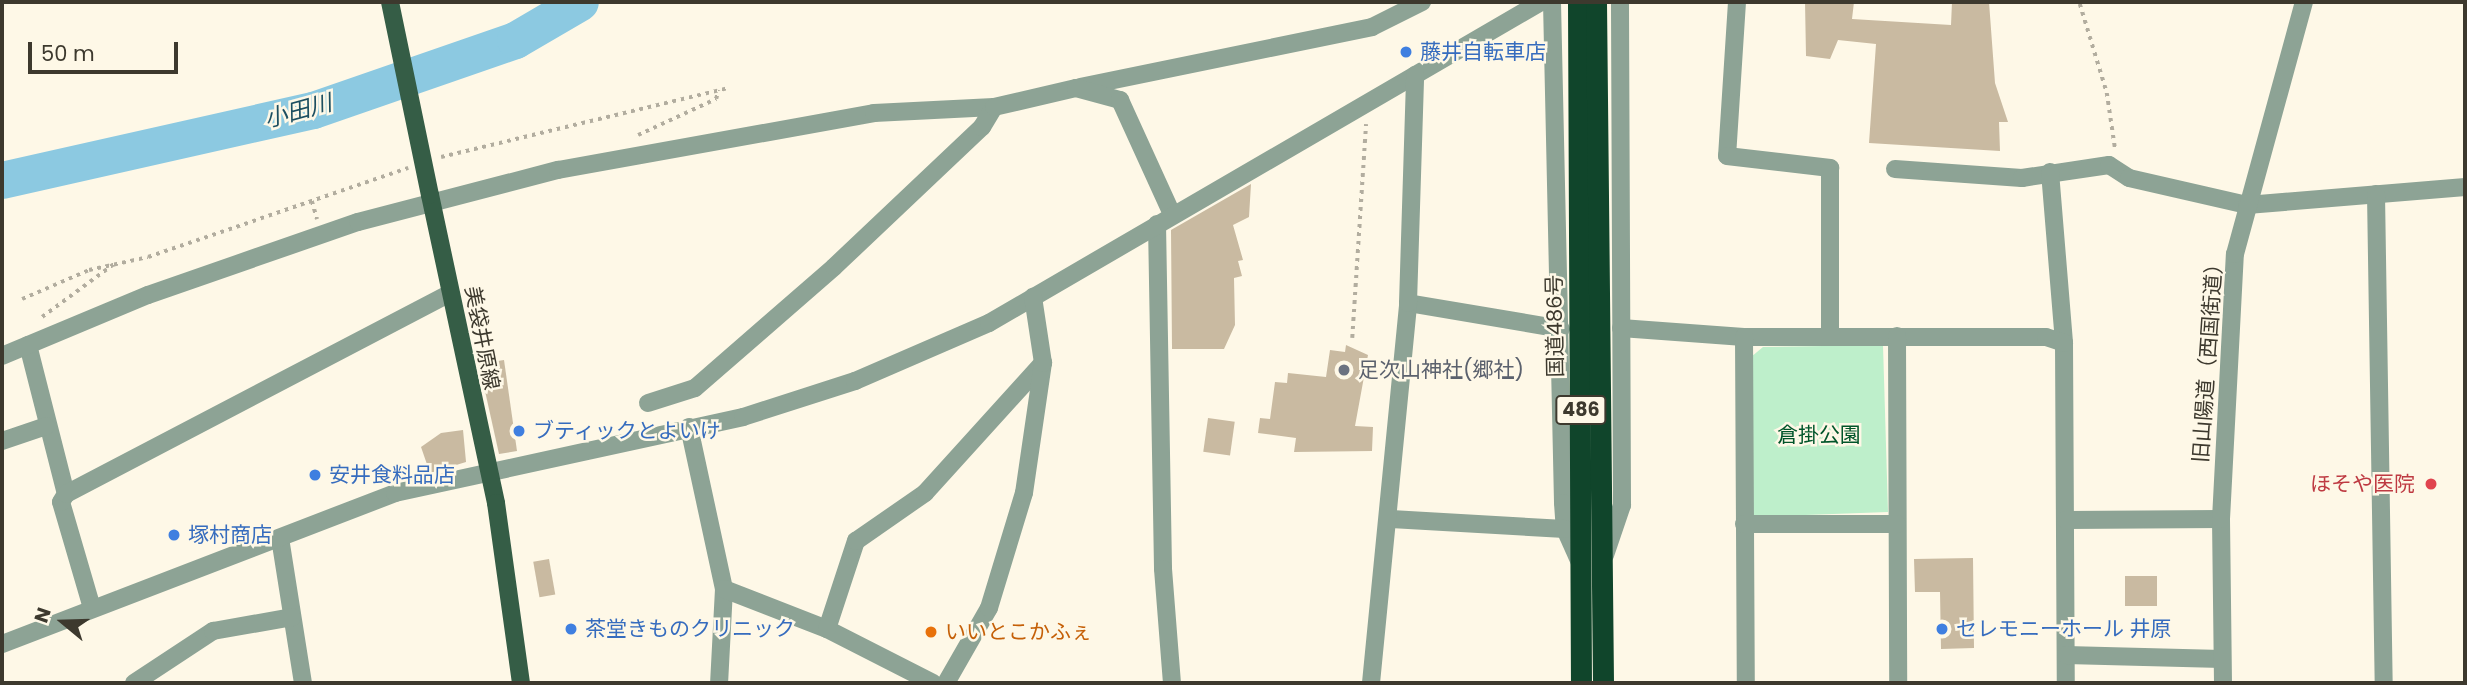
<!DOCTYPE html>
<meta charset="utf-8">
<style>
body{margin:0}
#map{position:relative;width:2467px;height:685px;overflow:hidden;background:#fef8e7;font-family:Poppins,"Noto Sans JP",sans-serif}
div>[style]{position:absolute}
.green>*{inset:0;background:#beefcb}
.river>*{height:37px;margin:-18.5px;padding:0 18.5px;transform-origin:18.5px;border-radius:18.5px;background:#8cc9e1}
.building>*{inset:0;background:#c9baa1;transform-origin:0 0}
.path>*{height:3.5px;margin-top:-1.75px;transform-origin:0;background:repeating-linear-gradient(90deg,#b2ad9f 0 3.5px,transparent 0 8.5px)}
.minor>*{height:18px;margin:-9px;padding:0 9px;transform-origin:9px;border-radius:9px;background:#8da395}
.major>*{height:18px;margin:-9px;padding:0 9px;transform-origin:9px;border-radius:9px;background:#355d46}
.highway>*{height:21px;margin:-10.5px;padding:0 10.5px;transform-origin:10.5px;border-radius:10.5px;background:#10452b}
.major-bridge>*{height:18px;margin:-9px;padding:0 9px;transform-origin:9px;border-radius:9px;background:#355d46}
.dots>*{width:19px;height:19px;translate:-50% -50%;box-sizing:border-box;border:4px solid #fef8e7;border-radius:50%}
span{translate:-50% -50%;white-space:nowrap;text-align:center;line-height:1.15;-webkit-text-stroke:5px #fef8e7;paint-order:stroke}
.shield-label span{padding:2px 5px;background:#fef8e7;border:2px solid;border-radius:5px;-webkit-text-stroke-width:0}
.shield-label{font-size:19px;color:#3d392e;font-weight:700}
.shop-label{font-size:21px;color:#366cbe}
.left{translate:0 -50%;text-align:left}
.street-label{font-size:21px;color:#3d392e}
.worship-label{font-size:21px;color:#5b616d}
.park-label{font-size:21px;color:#01552a}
.health-label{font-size:21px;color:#be3a42}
.right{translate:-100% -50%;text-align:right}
.food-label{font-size:21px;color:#c56008}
.water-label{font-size:23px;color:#1d4f61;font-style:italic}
.frame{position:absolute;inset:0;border:4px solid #3d392e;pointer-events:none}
.north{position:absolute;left:28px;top:587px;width:70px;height:70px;-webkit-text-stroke:5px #fef8e7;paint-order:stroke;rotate:289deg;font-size:19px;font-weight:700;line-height:28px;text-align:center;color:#3d392e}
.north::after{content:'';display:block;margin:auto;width:24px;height:32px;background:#3d392e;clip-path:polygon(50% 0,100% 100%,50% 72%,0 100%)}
.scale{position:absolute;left:28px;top:42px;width:150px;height:32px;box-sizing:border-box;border:4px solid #3d392e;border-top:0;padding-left:9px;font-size:21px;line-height:24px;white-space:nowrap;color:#3d392e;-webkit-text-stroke:5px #fef8e7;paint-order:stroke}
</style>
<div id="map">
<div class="green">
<i style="clip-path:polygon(1883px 345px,1888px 512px,1751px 517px,1751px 357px,1763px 347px)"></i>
</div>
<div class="river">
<i style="left:2px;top:180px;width:319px;rotate:-12.7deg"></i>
<i style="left:313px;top:110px;width:214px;rotate:-19.1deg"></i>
<i style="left:515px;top:40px;width:75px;rotate:-30.3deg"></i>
</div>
<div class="building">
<i style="clip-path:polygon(1805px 2px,1854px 2px,1852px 19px,1951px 25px,1952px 2px,1989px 2px,1995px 83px,2008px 122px,1999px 122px,2000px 151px,1869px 143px,1876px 44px,1838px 40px,1830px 59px,1806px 56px)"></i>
<i style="clip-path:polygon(1251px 184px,1249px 217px,1233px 225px,1243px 260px,1238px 261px,1242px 276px,1234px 278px,1235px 325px,1224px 349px,1172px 349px,1171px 230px)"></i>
<i style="clip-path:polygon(1346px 345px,1368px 355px,1355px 426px,1373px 427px,1372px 451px,1294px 452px,1296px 438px,1258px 433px,1260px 418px,1270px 419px,1275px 382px,1287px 383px,1288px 373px,1326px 377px,1330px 350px,1345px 352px)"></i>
<i style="clip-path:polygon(504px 360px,517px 451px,499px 454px,479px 364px)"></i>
<i style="left:1208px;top:418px;width:27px;height:34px;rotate:8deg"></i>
<i style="clip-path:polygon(463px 430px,466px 462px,430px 473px,421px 447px,441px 433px)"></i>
<i style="clip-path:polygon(1973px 558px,1974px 648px,1941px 649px,1940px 592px,1915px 592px,1914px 559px)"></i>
<i style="left:549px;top:559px;width:36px;height:16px;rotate:80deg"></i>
<i style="left:2125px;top:576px;width:32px;height:30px"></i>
</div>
<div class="path">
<i style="left:2080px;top:4px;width:93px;rotate:73.1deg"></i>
<i style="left:2107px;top:93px;width:55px;rotate:81.6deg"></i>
<i style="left:638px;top:135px;width:86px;rotate:-24.8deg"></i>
<i style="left:716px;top:99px;width:9px;rotate:-77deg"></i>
<i style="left:441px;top:157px;width:295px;rotate:-13.5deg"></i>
<i style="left:312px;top:201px;width:19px;rotate:74deg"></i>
<i style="left:22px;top:299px;width:73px;rotate:-23.4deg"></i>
<i style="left:89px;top:270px;width:60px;rotate:-12.4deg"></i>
<i style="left:148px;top:257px;width:275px;rotate:-18.9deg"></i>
<i style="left:42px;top:317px;width:89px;rotate:-36.4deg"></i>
<i style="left:1352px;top:338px;width:214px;rotate:-86.3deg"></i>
</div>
<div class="minor">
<i style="left:1552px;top:2px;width:501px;rotate:88.74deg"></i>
<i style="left:1563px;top:503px;width:26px;rotate:86deg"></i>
<i style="left:1565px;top:529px;width:36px;rotate:66deg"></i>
<i style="left:1737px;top:2px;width:154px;rotate:93.7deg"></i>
<i style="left:1727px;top:156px;width:104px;rotate:6.6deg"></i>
<i style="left:1830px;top:168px;width:166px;rotate:90deg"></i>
<i style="left:1080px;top:87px;width:298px;rotate:-11.6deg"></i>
<i style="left:1372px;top:27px;width:56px;rotate:-26.6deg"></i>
<i style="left:1895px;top:169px;width:127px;rotate:4.1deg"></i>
<i style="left:2022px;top:178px;width:88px;rotate:-8.5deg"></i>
<i style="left:2109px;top:165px;width:24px;rotate:33deg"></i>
<i style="left:2129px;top:178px;width:121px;rotate:12.9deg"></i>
<i style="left:2247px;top:205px;width:219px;rotate:-4.7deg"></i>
<i style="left:2050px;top:172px;width:172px;rotate:85.3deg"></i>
<i style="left:2064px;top:343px;width:340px;rotate:89.7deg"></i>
<i style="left:2376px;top:194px;width:489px;rotate:89.1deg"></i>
<i style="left:1157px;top:224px;width:345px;rotate:89deg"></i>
<i style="left:1163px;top:569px;width:114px;rotate:85.5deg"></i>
<i style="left:1408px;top:303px;width:155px;rotate:9.6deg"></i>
<i style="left:1621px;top:328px;width:123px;rotate:4.2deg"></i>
<i style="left:1744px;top:337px;width:302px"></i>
<i style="left:2046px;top:337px;width:19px;rotate:18deg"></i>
<i style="left:1897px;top:336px;width:347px;rotate:89.8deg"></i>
<i style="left:1744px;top:337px;width:346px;rotate:89.7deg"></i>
<i style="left:28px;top:345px;width:154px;rotate:75.7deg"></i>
<i style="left:2px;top:356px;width:158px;rotate:-22.7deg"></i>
<i style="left:148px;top:295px;width:222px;rotate:-19.2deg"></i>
<i style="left:358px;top:222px;width:207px;rotate:-14.6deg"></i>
<i style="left:558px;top:170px;width:321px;rotate:-10.2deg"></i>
<i style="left:874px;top:113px;width:120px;rotate:-2.9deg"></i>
<i style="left:648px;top:403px;width:49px;rotate:-17.7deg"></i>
<i style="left:695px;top:388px;width:184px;rotate:-41deg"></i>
<i style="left:834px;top:267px;width:204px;rotate:-43.4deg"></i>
<i style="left:982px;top:127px;width:23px;rotate:-59deg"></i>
<i style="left:994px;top:107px;width:84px;rotate:-13deg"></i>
<i style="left:1076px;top:88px;width:46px;rotate:15.3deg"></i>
<i style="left:1120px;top:100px;width:125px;rotate:65.5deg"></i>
<i style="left:689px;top:427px;width:166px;rotate:77.8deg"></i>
<i style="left:724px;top:589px;width:94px;rotate:93deg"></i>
<i style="left:2px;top:441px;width:46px;rotate:-18.8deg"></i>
<i style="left:1391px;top:519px;width:174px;rotate:3.3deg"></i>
<i style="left:2066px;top:520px;width:155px;rotate:-0.4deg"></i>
<i style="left:1744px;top:524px;width:153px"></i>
<i style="left:280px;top:538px;width:147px;rotate:81deg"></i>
<i style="left:1605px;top:555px;width:53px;rotate:-71.2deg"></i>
<i style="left:1622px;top:505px;width:503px;rotate:-90.23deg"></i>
<i style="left:724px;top:589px;width:110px;rotate:21.2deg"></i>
<i style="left:827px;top:629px;width:119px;rotate:27deg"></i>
<i style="left:92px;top:608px;width:110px;rotate:-106.3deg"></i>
<i style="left:61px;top:502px;width:9px;rotate:-58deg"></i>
<i style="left:66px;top:494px;width:433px;rotate:-27.6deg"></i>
<i style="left:827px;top:629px;width:93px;rotate:-71.8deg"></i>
<i style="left:856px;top:541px;width:84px;rotate:-34.8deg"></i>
<i style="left:925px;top:493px;width:176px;rotate:-47.8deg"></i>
<i style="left:2px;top:644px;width:421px;rotate:-21deg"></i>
<i style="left:395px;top:493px;width:356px;rotate:-12.3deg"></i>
<i style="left:743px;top:417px;width:118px;rotate:-17.8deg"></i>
<i style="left:855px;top:381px;width:146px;rotate:-23.4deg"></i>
<i style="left:989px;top:323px;width:639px;rotate:-30.18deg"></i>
<i style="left:2066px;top:655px;width:156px;rotate:1.5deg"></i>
<i style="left:134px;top:683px;width:95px;rotate:-33.4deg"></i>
<i style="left:213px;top:631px;width:80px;rotate:-10deg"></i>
<i style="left:946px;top:683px;width:86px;rotate:-60.2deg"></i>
<i style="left:989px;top:608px;width:120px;rotate:-73.1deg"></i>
<i style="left:1024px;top:493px;width:131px;rotate:-81.7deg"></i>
<i style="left:1043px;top:363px;width:67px;rotate:-98.6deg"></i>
<i style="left:1371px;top:683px;width:382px;rotate:-84.4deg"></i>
<i style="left:1408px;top:303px;width:228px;rotate:-88.2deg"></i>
<i style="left:2223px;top:683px;width:164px;rotate:-90.7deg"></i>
<i style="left:2221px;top:519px;width:265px;rotate:-87deg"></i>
<i style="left:2235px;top:254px;width:261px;rotate:-74.7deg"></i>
</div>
<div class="major">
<i style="left:430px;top:195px;width:315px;rotate:77.9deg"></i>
<i style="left:496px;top:503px;width:182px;rotate:82.1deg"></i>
</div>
<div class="highway">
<i style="left:1578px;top:2px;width:681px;rotate:89.75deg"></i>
<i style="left:1596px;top:2px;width:681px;rotate:89.41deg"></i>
</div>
<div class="major-bridge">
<i style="left:390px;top:2px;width:197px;rotate:78.3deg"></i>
</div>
<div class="dots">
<i style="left:1406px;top:52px;background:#3f7fe0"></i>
<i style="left:1344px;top:370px;background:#6b7280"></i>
<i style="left:519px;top:431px;background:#3f7fe0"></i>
<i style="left:315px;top:475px;background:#3f7fe0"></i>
<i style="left:2431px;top:484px;background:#e0444e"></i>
<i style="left:174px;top:535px;background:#3f7fe0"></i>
<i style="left:571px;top:629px;background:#3f7fe0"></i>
<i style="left:1942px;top:629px;background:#3f7fe0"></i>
<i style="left:931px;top:632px;background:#e8710a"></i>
</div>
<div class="shield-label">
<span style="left:1581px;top:410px">486</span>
</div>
<div class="shop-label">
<span class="left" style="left:1420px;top:52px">藤井自転車店</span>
<span class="left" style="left:533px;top:431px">ブティックとよいけ</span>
<span class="left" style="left:329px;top:475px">安井食料品店</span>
<span class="left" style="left:188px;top:535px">塚村商店</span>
<span class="left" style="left:585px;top:629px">茶堂きものクリニック</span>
<span class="left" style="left:1956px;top:629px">セレモニーホール 井原</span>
</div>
<div class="street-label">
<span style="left:1555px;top:326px;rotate:-91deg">国道486号</span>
<span style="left:482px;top:338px;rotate:79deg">美袋井原線</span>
<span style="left:2208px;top:358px;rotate:-86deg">旧山陽道（西国街道）</span>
</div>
<div class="worship-label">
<span class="left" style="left:1358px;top:370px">足次山神社(郷社)</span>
</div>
<div class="park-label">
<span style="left:1819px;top:435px">倉掛公園</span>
</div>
<div class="health-label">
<span class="right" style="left:2415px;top:484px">ほそや医院</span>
</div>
<div class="food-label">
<span class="left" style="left:945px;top:632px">いいとこかふぇ</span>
</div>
<div class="water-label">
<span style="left:298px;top:111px;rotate:-15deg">小田川</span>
</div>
<div class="frame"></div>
<div class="north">N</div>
<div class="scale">50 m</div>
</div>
